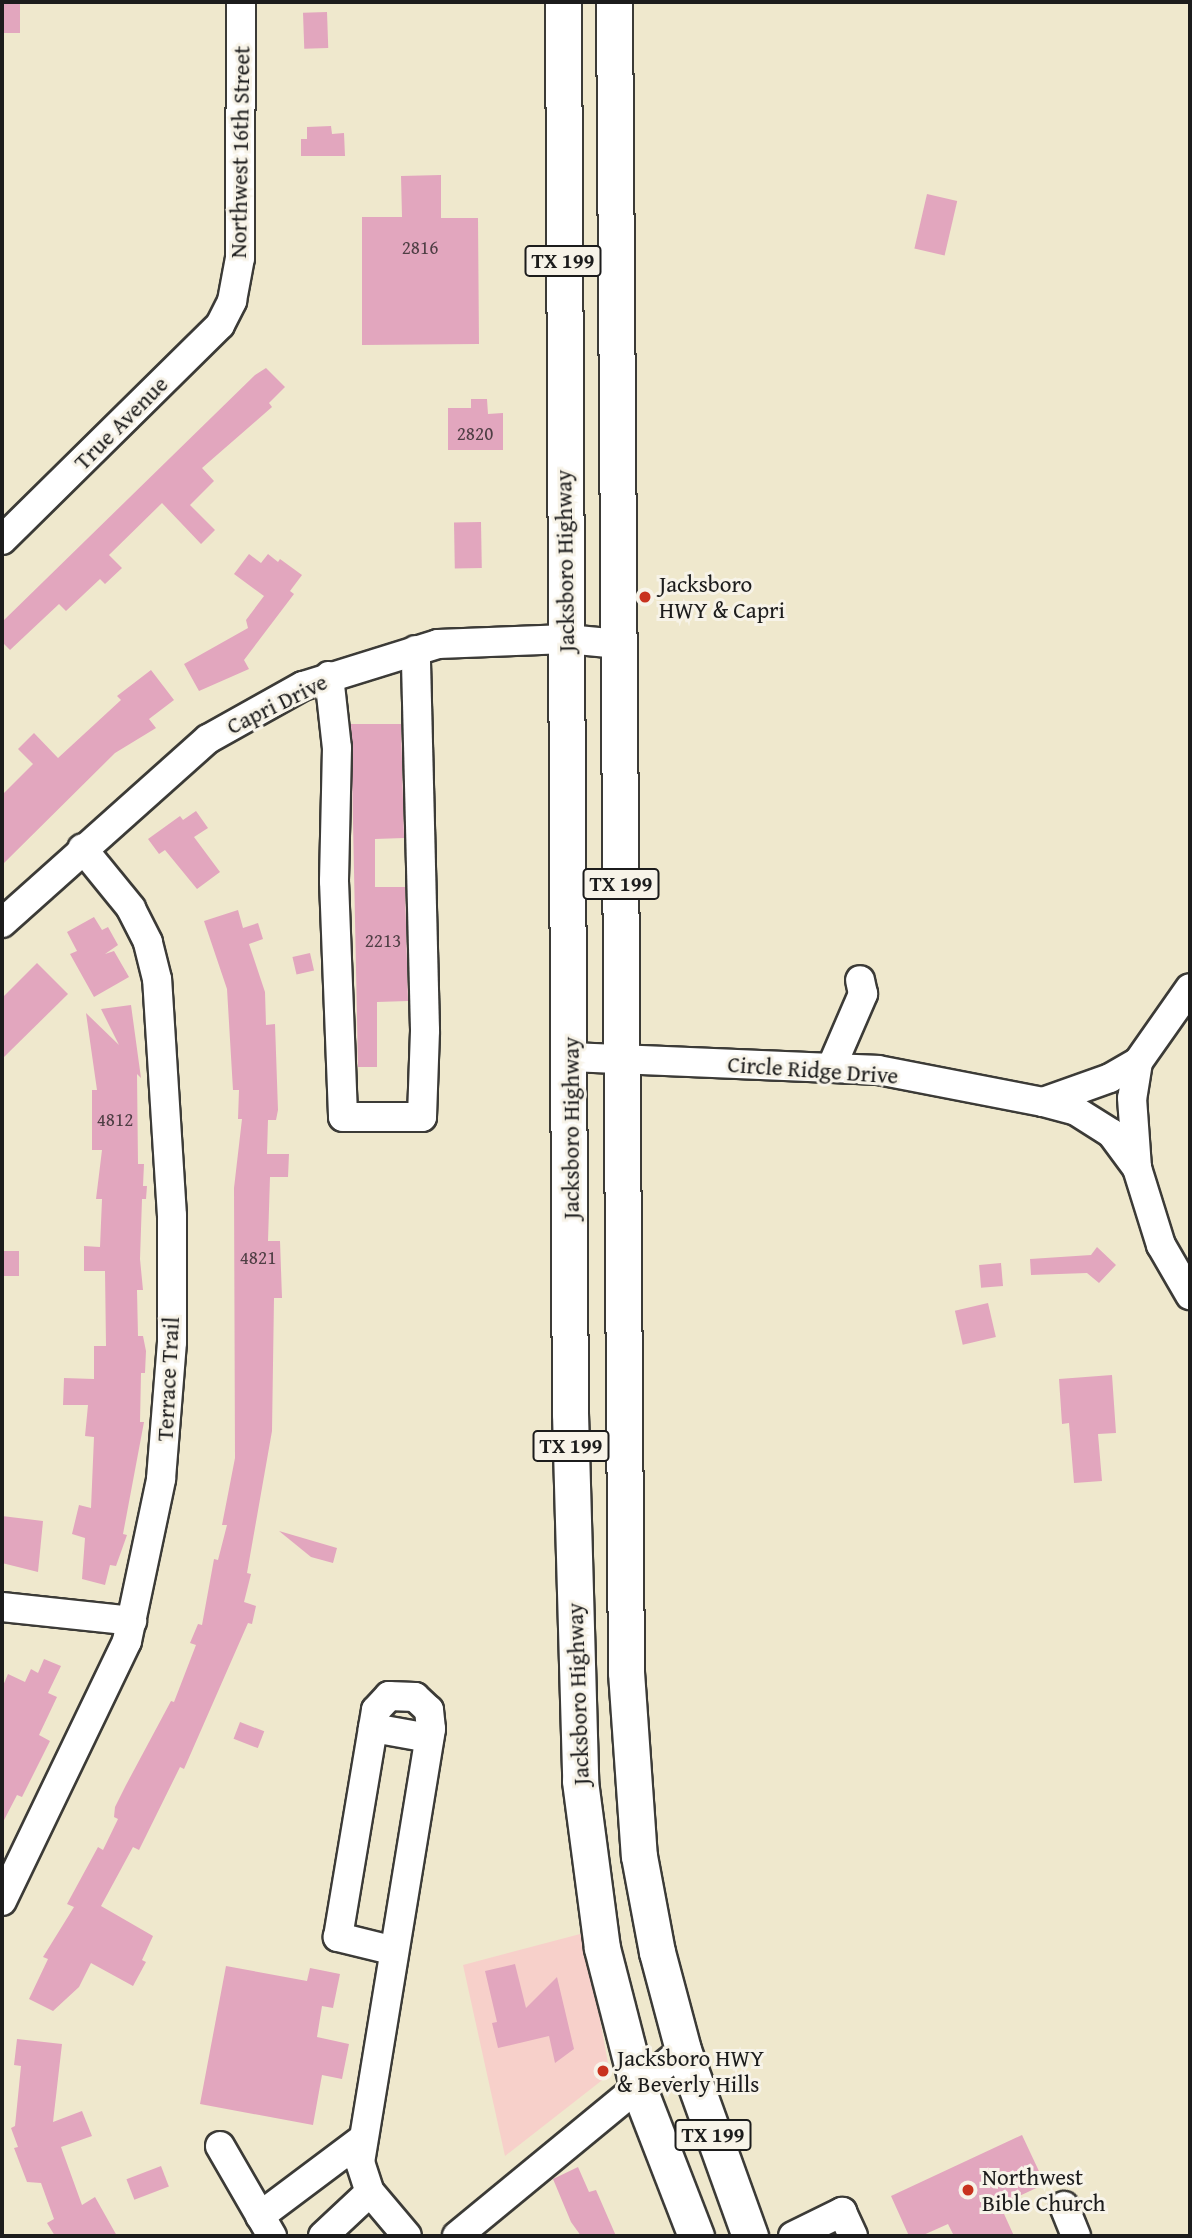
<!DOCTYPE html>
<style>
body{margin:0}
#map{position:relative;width:1192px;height:2238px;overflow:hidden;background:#efe8cd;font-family:"Gentium Book Plus",serif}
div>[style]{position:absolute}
.built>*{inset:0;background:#f7d0ca}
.building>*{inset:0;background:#e2a6be;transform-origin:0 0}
.roads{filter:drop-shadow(2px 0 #3c3b37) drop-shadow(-2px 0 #3c3b37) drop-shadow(0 2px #3c3b37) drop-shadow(0 -2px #3c3b37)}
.minor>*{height:28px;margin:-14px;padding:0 14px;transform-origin:14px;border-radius:14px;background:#fff}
.major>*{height:35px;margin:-17.5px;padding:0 17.5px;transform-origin:17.5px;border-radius:17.5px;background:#fff}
.dots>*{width:19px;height:19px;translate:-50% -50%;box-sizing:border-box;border:4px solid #f7f3e8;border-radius:50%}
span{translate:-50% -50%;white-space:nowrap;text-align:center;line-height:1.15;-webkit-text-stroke:6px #f7f3e8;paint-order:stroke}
.number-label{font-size:19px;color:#4e3e44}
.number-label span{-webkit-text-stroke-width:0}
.shield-label span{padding:2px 5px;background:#f7f3e8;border:2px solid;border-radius:5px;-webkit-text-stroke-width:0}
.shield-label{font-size:21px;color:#1c1c1c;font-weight:700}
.street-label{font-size:23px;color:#1c1c1c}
.poi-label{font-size:23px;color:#1c1c1c}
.left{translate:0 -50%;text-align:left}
.frame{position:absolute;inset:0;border:4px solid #1c1c1c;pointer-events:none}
</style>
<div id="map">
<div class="built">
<i style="clip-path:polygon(584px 1933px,610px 2074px,505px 2156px,463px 1965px)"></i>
</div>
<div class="building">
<i style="left:2px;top:2px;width:18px;height:31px"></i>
<i style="left:327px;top:12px;width:36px;height:24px;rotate:88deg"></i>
<i style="clip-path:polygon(331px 126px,332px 134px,344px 133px,345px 156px,301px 156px,301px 139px,307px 139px,307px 127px)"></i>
<i style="clip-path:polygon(441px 175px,441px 218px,478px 218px,479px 344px,362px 345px,362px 217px,402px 217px,401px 176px)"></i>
<i style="left:927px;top:194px;width:31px;height:56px;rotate:13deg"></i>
<i style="clip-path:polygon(266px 368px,285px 387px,269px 403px,272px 407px,202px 468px,214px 481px,190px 505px,215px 530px,201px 544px,162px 503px,109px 555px,122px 568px,105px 584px,100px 579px,66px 611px,59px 604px,10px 650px,2px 642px,2px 622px,255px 375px)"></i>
<i style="clip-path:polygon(471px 399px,487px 399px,488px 414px,503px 413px,503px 450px,448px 450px,448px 408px,471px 408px)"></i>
<i style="left:481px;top:522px;width:46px;height:27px;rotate:89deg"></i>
<i style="clip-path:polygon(249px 554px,261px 563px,268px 554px,278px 562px,280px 559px,302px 575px,290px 591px,294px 594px,244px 660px,249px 669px,199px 691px,184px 664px,248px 628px,246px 620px,264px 596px,234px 574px)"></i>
<i style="clip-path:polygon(151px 670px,174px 700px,149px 719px,156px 728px,115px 753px,2px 865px,2px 795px,33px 764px,18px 749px,34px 733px,58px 758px,121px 700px,117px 696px)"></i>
<i style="clip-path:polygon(351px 724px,401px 724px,404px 838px,375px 839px,375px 887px,405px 887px,408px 1001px,377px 1002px,377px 1067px,358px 1067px)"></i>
<i style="clip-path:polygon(196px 811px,208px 828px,194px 837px,220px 872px,197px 889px,165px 850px,159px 854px,148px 839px,180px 816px,183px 820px)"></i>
<i style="clip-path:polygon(238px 910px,243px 928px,258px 923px,263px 939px,249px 944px,265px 992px,266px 1025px,275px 1024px,278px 1110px,276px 1120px,268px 1120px,267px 1154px,289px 1154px,288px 1177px,270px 1177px,268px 1241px,280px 1241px,282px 1298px,274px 1298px,272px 1431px,247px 1573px,251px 1574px,244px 1602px,256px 1606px,252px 1624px,248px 1623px,184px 1769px,180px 1767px,139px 1850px,133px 1847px,101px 1906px,153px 1936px,142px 1960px,146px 1962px,133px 1986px,91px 1963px,79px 1987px,53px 2011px,29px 1999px,48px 1959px,43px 1957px,74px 1907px,67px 1904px,98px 1847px,103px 1850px,118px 1819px,114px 1817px,115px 1807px,126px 1785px,171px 1701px,174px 1702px,196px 1645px,190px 1643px,198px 1624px,202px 1625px,214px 1559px,218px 1560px,227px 1525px,222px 1525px,235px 1458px,234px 1188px,242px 1119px,238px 1119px,239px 1090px,233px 1090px,227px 989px,204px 921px)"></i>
<i style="clip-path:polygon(94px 917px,102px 930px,108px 927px,118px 945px,105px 954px,114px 951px,129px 977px,94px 997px,70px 954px,77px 951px,67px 932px)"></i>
<i style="left:310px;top:953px;width:18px;height:18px;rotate:77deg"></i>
<i style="clip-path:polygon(37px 963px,68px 994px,2px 1059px,2px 998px)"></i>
<i style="clip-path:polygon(131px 1005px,141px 1078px,137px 1074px,138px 1164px,144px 1164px,143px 1186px,147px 1186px,146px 1199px,142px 1199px,140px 1259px,143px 1290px,137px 1290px,138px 1336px,143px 1336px,146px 1351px,145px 1373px,141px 1373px,140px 1422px,144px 1422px,123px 1534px,127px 1535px,116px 1566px,110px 1565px,105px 1585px,82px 1579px,85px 1538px,72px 1534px,79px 1505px,91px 1508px,94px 1437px,85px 1436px,88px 1405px,63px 1405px,64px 1378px,94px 1379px,94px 1346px,106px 1346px,105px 1271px,84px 1271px,84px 1246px,100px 1247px,102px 1199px,96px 1199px,102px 1150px,92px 1150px,92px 1090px,97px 1090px,86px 1013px,119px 1045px,101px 1009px)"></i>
<i style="clip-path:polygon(1097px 1247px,1116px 1265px,1099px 1283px,1087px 1273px,1031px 1275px,1030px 1259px,1091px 1255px)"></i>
<i style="left:2px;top:1251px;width:17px;height:25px"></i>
<i style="left:1001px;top:1263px;width:23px;height:22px;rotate:85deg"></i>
<i style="left:988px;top:1303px;width:35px;height:34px;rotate:77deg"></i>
<i style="clip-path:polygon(1112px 1375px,1116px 1433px,1098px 1434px,1102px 1481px,1074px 1483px,1069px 1423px,1062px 1424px,1059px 1379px)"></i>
<i style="clip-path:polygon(2px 1516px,43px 1521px,38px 1572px,2px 1563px)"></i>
<i style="clip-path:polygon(279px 1531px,337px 1548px,333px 1563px,311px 1557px)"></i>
<i style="clip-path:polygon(44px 1659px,61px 1666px,48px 1693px,57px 1697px,39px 1735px,50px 1741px,22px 1797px,17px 1795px,2px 1824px,2px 1688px,8px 1674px,25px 1682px,31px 1669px,38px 1673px)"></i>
<i style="left:240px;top:1722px;width:26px;height:18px;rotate:21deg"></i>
<i style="clip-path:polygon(515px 1964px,526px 2008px,557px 1977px,574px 2049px,555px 2063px,549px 2036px,498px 2048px,492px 2023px,497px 2022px,485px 1971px)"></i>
<i style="clip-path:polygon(226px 1966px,307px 1981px,310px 1968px,340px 1974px,333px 2008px,322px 2006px,317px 2037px,349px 2044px,342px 2079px,322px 2075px,313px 2125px,200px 2104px)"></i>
<i style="clip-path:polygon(17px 2039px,62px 2044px,53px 2122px,82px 2111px,92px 2136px,61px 2147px,82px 2205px,95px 2197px,117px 2236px,55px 2236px,47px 2223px,54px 2219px,41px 2183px,27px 2182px,14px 2148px,18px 2147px,11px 2128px,15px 2126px,21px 2066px,14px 2065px)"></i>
<i style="clip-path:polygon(1022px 2135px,1045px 2184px,1000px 2205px,1014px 2236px,954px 2236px,948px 2224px,921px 2236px,909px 2236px,891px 2196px)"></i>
<i style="left:161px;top:2166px;width:22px;height:37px;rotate:69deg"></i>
<i style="clip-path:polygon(578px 2167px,589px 2192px,596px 2190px,616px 2236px,581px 2236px,571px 2222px,553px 2179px)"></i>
</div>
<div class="roads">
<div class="minor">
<i style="left:2px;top:540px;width:306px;rotate:-44.6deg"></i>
<i style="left:220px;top:325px;width:27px;rotate:-63deg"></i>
<i style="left:232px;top:301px;width:44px;rotate:-79.5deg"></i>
<i style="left:240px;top:258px;width:256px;rotate:-89.8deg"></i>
<i style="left:329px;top:676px;width:72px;rotate:83.7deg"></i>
<i style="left:337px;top:748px;width:133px;rotate:91.3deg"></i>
<i style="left:334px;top:881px;width:236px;rotate:87.8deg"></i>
<i style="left:343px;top:1117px;width:79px"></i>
<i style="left:422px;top:1117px;width:87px;rotate:-88deg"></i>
<i style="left:425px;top:1030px;width:380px;rotate:-91.4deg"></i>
<i style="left:2px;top:923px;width:276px;rotate:-41.8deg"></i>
<i style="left:208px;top:739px;width:109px;rotate:-29.2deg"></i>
<i style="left:303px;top:686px;width:141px;rotate:-17.3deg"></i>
<i style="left:438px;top:644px;width:129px;rotate:-2.2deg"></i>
<i style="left:567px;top:639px;width:52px;rotate:5.5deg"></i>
<i style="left:572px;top:1057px;width:306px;rotate:2.4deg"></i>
<i style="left:878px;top:1070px;width:168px;rotate:11deg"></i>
<i style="left:1043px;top:1102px;width:34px;rotate:15deg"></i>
<i style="left:1076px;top:1111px;width:41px;rotate:32.2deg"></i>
<i style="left:1111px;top:1133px;width:44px;rotate:53.4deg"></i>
<i style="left:1138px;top:1062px;width:36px;rotate:99deg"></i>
<i style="left:1132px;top:1098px;width:70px;rotate:85.9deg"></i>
<i style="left:1137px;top:1168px;width:81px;rotate:72.7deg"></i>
<i style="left:1161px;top:1245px;width:58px;rotate:59.9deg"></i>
<i style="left:831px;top:1068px;width:81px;rotate:-66.6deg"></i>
<i style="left:863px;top:994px;width:14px;rotate:-102deg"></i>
<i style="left:1043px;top:1102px;width:71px;rotate:-19.7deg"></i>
<i style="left:1110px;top:1078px;width:32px;rotate:-30deg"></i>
<i style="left:1138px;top:1062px;width:90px;rotate:-54.9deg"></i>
<i style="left:2px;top:1607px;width:131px;rotate:6.1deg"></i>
<i style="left:373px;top:1728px;width:57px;rotate:10.1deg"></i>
<i style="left:2px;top:1901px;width:288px;rotate:-64.3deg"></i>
<i style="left:127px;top:1641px;width:166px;rotate:-78.1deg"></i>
<i style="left:161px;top:1479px;width:137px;rotate:-85.4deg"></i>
<i style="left:172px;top:1342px;width:126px;rotate:-90deg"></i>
<i style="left:172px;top:1216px;width:237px;rotate:-93.6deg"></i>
<i style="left:157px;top:979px;width:38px;rotate:-104deg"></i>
<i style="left:148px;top:942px;width:38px;rotate:-117deg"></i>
<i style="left:131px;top:908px;width:77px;rotate:-129.2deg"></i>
<i style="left:391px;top:1950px;width:55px;rotate:-166.2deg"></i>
<i style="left:338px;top:1937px;width:230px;rotate:-80.5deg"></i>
<i style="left:376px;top:1710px;width:19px;rotate:-47deg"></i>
<i style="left:389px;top:1696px;width:26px;rotate:2deg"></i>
<i style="left:415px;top:1697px;width:19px;rotate:43deg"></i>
<i style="left:429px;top:1710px;width:19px;rotate:84deg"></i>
<i style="left:431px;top:1729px;width:439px;rotate:99.3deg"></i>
<i style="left:360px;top:2162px;width:32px;rotate:72deg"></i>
<i style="left:370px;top:2192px;width:57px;rotate:49.9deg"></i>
<i style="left:220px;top:2146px;width:104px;rotate:60deg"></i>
<i style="left:1064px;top:2206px;width:32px;rotate:68deg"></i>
<i style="left:260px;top:2216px;width:125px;rotate:-36.9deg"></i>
<i style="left:323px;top:2236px;width:64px;rotate:-43.1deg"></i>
<i style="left:457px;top:2236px;width:293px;rotate:-39.5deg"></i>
<i style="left:793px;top:2236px;width:55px;rotate:-26.1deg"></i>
<i style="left:842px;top:2212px;width:26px;rotate:65deg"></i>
</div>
<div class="major">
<i style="left:563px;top:2px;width:1411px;rotate:89.72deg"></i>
<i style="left:570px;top:1413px;width:368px;rotate:88.4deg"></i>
<i style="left:580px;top:1781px;width:168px;rotate:82.5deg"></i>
<i style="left:602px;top:1948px;width:140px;rotate:75.6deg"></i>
<i style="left:637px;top:2084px;width:163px;rotate:68.8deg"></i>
<i style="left:614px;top:2px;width:1670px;rotate:89.59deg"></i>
<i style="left:626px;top:1672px;width:184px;rotate:86deg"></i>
<i style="left:639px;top:1856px;width:98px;rotate:79.4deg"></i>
<i style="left:657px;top:1952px;width:101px;rotate:75.1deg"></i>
<i style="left:683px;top:2050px;width:198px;rotate:70.2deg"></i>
</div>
</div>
<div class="dots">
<i style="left:645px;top:597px;background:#c8321e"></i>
<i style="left:603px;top:2071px;background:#c8321e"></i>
<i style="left:968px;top:2190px;background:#c8321e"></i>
</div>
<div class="number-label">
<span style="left:420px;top:248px">2816</span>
<span style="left:475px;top:434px">2820</span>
<span style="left:383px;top:941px">2213</span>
<span style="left:115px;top:1120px">4812</span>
<span style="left:258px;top:1258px">4821</span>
</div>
<div class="shield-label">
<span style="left:563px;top:261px">TX 199</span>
<span style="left:621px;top:884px">TX 199</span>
<span style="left:571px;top:1446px">TX 199</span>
<span style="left:713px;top:2135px">TX 199</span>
</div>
<div class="street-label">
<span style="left:240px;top:152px;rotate:-89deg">Northwest 16th Street</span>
<span style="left:121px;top:423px;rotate:-45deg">True Avenue</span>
<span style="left:565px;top:561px;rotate:-91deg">Jacksboro Highway</span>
<span style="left:277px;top:704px;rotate:-26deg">Capri Drive</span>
<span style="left:813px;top:1070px;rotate:4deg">Circle Ridge Drive</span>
<span style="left:571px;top:1128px;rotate:-90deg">Jacksboro Highway</span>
<span style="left:168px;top:1379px;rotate:-87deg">Terrace Trail</span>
<span style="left:578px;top:1694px;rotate:-92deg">Jacksboro Highway</span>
</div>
<div class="poi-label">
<span class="left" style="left:659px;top:597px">Jacksboro<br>HWY &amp; Capri</span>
<span class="left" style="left:617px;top:2071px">Jacksboro HWY<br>&amp; Beverly Hills</span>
<span class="left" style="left:982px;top:2190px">Northwest<br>Bible Church</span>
</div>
<div class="frame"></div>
</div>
